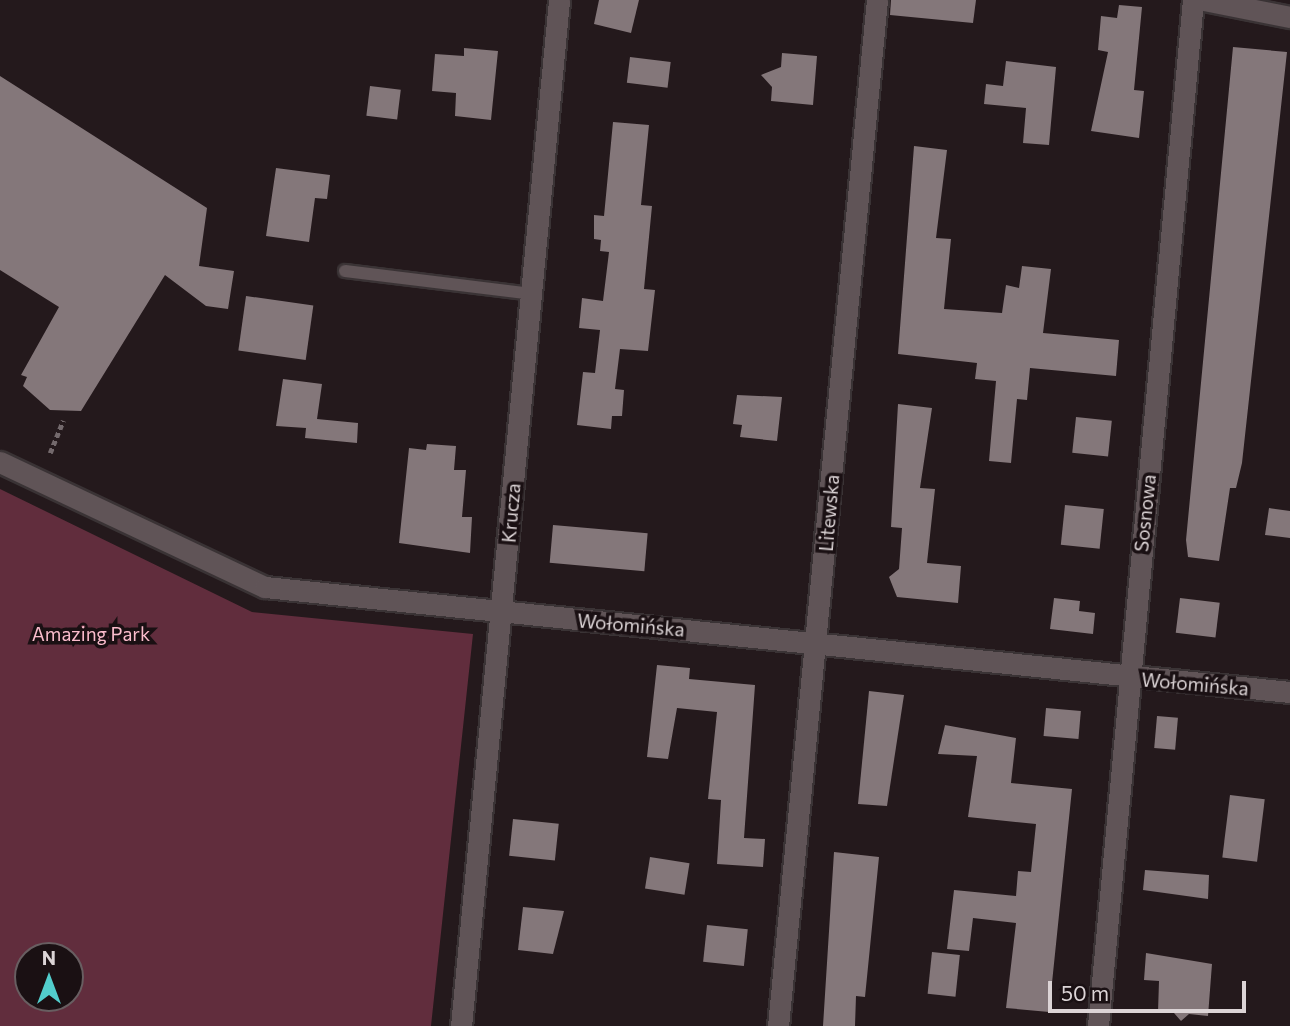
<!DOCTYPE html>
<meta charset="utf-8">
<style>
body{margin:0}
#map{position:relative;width:1290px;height:1026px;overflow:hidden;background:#24191c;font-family:Commissioner,sans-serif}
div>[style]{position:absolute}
.green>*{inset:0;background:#612d3d}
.building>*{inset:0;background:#84777a;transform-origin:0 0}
.path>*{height:4.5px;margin-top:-2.25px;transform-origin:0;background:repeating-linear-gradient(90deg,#73696c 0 5px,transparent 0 8.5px)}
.roads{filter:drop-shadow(2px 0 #3a3335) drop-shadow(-2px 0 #3a3335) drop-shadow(0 2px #3a3335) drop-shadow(0 -2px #3a3335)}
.service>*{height:12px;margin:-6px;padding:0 6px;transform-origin:6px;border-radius:6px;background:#605457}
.minor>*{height:21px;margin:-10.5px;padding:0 10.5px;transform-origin:10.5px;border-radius:10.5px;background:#605457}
span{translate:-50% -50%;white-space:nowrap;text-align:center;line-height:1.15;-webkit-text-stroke:7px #1a1013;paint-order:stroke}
.street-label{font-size:19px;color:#dcd4d6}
.park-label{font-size:19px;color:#fabccc}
.north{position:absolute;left:14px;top:942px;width:70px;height:70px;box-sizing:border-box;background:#1a1013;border:2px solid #685e61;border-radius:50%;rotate:0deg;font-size:19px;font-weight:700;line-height:28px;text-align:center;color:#dcd4d6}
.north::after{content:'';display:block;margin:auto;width:24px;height:32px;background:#52cdcc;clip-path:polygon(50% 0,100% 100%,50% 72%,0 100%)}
.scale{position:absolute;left:1048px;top:981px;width:198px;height:32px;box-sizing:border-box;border:4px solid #dcd4d6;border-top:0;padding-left:9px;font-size:21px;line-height:24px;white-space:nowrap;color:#dcd4d6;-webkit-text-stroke:5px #1a1013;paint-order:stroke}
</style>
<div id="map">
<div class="green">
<i style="clip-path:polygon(evenodd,0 489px,252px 612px,473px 634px,431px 1026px,0 1026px,0 489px,28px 956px,70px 956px,70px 998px,28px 998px,28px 956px)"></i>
</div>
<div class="building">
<i style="clip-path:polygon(599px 0,639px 0,631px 33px,594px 24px)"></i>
<i style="clip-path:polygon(891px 0,976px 0,973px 23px,890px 15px)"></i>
<i style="clip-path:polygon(1119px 5px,1142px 7px,1134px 90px,1144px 91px,1139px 138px,1091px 131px,1108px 52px,1098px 50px,1101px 16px,1117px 18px)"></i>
<i style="clip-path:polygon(1233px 47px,1287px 52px,1242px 463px,1236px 488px,1230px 488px,1219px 561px,1188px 557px,1186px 540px)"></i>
<i style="clip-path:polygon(464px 48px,498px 51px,491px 120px,455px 116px,456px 93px,432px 91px,435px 54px,464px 56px)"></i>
<i style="clip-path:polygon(782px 53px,817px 56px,813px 105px,771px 101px,772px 87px,761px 75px,781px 67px)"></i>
<i style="left:630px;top:57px;width:41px;height:26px;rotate:7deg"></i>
<i style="clip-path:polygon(1006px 61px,1056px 67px,1049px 145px,1023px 143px,1026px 108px,984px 104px,986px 84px,1003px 86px)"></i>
<i style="clip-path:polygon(0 76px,207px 208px,199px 266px,234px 271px,228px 309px,206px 306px,165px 275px,81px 411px,50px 410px,23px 386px,27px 377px,21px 375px,59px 307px,0 270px)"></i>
<i style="left:370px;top:86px;width:31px;height:30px;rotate:7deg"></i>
<i style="clip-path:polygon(613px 122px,649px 125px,641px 205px,652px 206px,644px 289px,655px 290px,648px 351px,620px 349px,615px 389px,624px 390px,622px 416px,612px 416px,611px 429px,577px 425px,583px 372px,595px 373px,600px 330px,579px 328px,582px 298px,603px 301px,609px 252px,600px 251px,601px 240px,594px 239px,594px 215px,604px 216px)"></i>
<i style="clip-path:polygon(914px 146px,947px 150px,936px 238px,951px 239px,944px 309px,1002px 313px,1006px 285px,1019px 288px,1022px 266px,1051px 269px,1043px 333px,1119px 340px,1116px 376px,1030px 368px,1027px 400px,1017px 399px,1011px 463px,989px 461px,996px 381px,975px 379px,977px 363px,898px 354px)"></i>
<i style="clip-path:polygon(276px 168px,330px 175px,327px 199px,315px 198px,309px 242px,266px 236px)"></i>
<i style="left:246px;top:296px;width:68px;height:55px;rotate:8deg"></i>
<i style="clip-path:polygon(283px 379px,322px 384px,317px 419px,358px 423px,357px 443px,305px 438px,306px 428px,276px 426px)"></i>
<i style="clip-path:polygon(737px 395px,782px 397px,777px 441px,740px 437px,742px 425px,733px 424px)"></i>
<i style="clip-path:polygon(898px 404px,932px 408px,920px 488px,935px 489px,927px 563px,961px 566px,958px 603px,897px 597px,889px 577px,899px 569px,902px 528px,891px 527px)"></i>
<i style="left:1076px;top:417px;width:36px;height:36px;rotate:6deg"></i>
<i style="clip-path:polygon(427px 444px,456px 446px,454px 470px,466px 470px,462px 517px,472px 517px,470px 553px,399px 543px,409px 448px,426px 450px)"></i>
<i style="left:1065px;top:505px;width:39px;height:40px;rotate:6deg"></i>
<i style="clip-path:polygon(1269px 508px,1290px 511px,1290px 538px,1265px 535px)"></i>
<i style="left:553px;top:525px;width:95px;height:38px;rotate:5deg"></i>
<i style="clip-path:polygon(1054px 598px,1080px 601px,1079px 611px,1095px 613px,1093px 634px,1050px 629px)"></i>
<i style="left:1180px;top:598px;width:40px;height:35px;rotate:7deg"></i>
<i style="clip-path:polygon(657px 665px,690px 668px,689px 679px,755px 685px,744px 838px,765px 839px,763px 867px,717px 864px,721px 800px,708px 799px,717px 712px,677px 708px,668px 759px,647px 757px)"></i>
<i style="clip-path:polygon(869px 691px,904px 695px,887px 806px,858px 804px)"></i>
<i style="left:1046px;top:708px;width:35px;height:28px;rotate:5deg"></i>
<i style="left:1157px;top:716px;width:21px;height:32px;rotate:5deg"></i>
<i style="clip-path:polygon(945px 725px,1016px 738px,1011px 783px,1072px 789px,1049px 1012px,1006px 1008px,1016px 923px,973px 918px,969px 951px,947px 949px,954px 890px,1016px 896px,1018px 871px,1031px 872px,1036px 824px,968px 817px,977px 756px,938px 754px)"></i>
<i style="left:1230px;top:795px;width:35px;height:63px;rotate:7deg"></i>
<i style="left:513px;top:819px;width:46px;height:37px;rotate:6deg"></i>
<i style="clip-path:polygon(834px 852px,879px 857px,865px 997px,856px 996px,855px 1026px,823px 1026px)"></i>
<i style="left:650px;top:857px;width:40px;height:32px;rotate:9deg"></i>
<i style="clip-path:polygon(1145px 870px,1209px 875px,1208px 899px,1143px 890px)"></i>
<i style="clip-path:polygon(523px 907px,564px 911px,553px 954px,518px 950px)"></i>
<i style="left:707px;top:925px;width:41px;height:37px;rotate:6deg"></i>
<i style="left:932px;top:952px;width:28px;height:42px;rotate:6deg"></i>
<i style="clip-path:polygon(1146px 953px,1212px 964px,1208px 1016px,1189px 1014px,1181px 1021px,1174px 1013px,1158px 1012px,1159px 981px,1144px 980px)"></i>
</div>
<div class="path">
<i style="left:50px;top:453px;width:35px;rotate:-68deg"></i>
</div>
<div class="roads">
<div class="service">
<i style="left:345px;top:271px;width:188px;rotate:7deg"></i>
</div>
<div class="minor">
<i style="left:1204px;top:0;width:88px;rotate:11.2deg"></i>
<i style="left:0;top:462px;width:293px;rotate:25.3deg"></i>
<i style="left:265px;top:587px;width:1030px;rotate:5.85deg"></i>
<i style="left:461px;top:1026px;width:1031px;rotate:-84.54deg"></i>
<i style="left:778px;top:1026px;width:1031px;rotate:-84.49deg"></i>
<i style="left:1098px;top:1026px;width:1030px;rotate:-84.71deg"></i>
</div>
</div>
<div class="street-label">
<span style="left:511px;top:513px;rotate:-85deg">Krucza</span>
<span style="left:829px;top:513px;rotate:-85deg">Litewska</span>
<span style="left:1145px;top:513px;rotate:-84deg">Sosnowa</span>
<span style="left:631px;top:625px;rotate:5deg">Wołomińska</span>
<span style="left:1195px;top:684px;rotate:5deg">Wołomińska</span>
</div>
<div class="park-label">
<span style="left:91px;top:634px">Amazing Park</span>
</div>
<div class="north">N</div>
<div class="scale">50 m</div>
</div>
